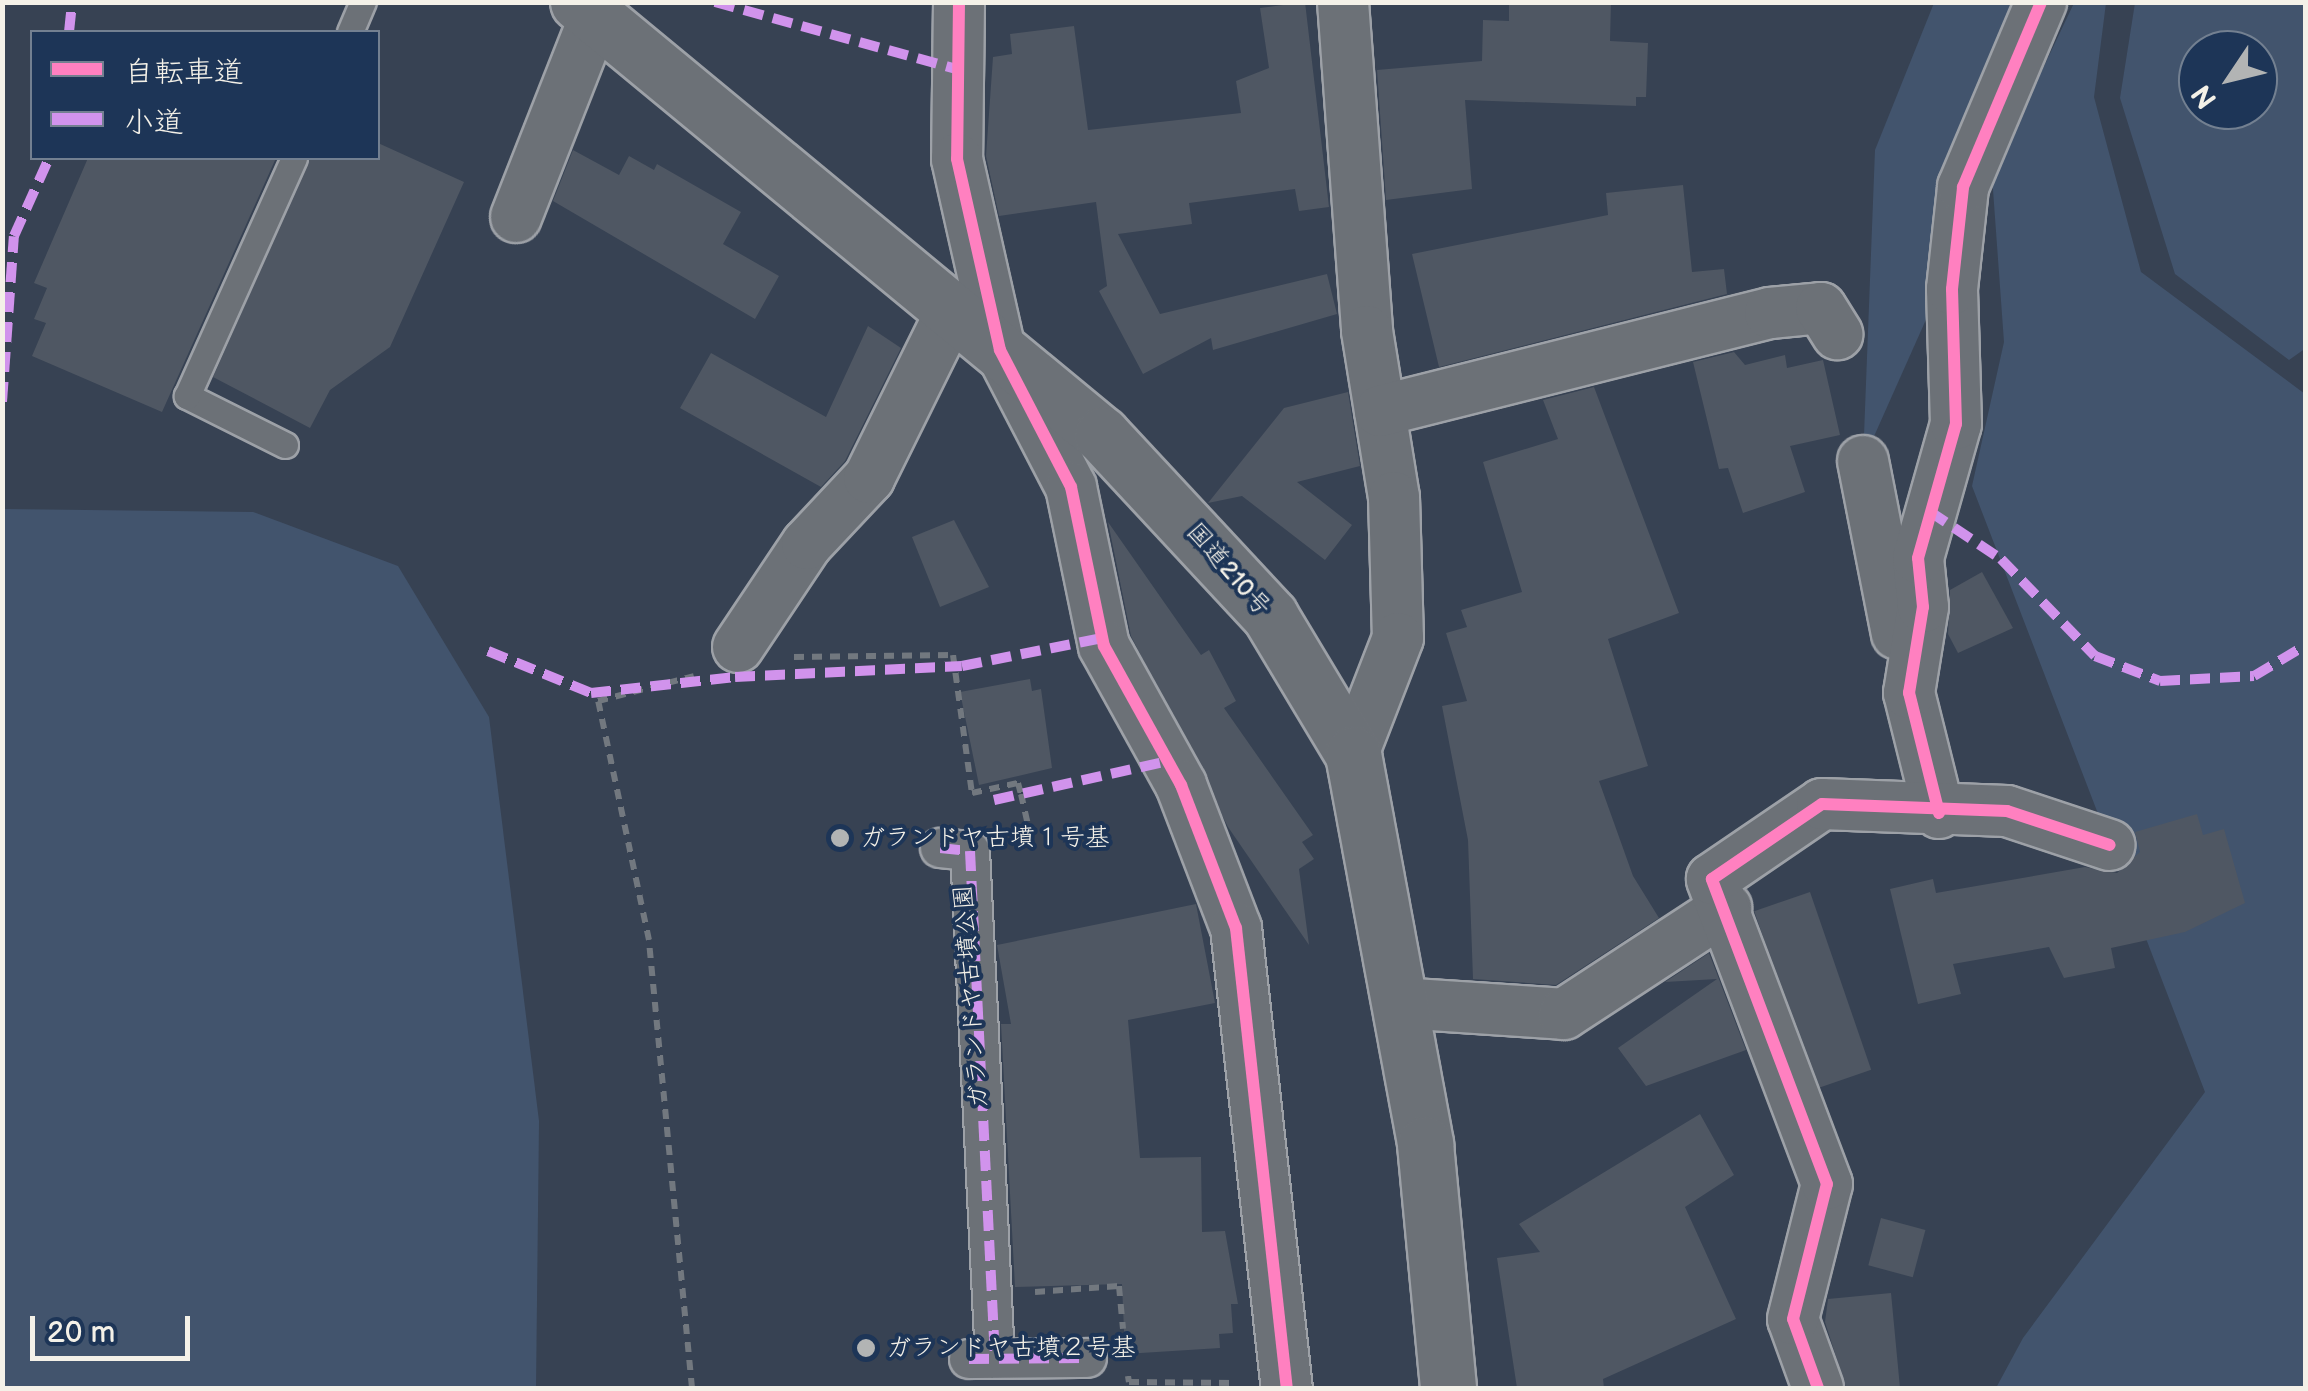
<!DOCTYPE html>
<meta charset="utf-8">
<style>
body{margin:0}
#map{position:relative;width:2308px;height:1391px;overflow:hidden;background:#374253;font-family:"Balsamiq Sans","Klee One",sans-serif}
div>[style]{position:absolute}
.green>*{inset:0;background:#42546d}
.building>*{inset:0;background:#4f5763;transform-origin:0 0}
.path>*{height:6px;margin-top:-3px;transform-origin:0;background:repeating-linear-gradient(90deg,#72787f 0 10px,transparent 0 18px)}
.roads{filter:drop-shadow(2px 0 #9da1a7) drop-shadow(-2px 0 #9da1a7) drop-shadow(0 2px #9da1a7) drop-shadow(0 -2px #9da1a7)}
.service>*{height:25px;margin:-12.5px;padding:0 12.5px;transform-origin:12.5px;border-radius:12.5px;background:#6c7177}
.pedestrian>*{height:38px;margin:-19px;padding:0 19px;transform-origin:19px;border-radius:19px;background:#6c7177}
.minor>*{height:50px;margin:-25px;padding:0 25px;transform-origin:25px;border-radius:25px;background:#6c7177}
.trunk>*{height:55px;margin:-27.5px;padding:0 27.5px;transform-origin:27.5px;border-radius:27.5px;background:#6c7177}
.quiet>*{height:10px;margin-top:-5px;transform-origin:0;background:repeating-linear-gradient(90deg,#d193ec 0 20px,transparent 0 30px)}
.cycleway>*{height:12px;margin:-6px;padding:0 6px;transform-origin:6px;border-radius:6px;background:#ff80c0}
.dots>*{width:28px;height:28px;translate:-50% -50%;box-sizing:border-box;border:5px solid #1d3557;border-radius:50%}
span{translate:-50% -50%;white-space:nowrap;text-align:center;line-height:1.15;-webkit-text-stroke:8px #1d3557;paint-order:stroke}
.street-label{font-size:25px;color:#f4f1e8}
.poi-label{font-size:25px;color:#f4f1e8}
.left{translate:0 -50%;text-align:left}
.frame{position:absolute;inset:0;border:5px solid #f4f1e8;pointer-events:none}
.legend{position:absolute;left:30px;top:30px;width:350px;height:130px;box-sizing:border-box;background:#1d3557;border:2px solid #738091;margin:0;padding:12px 18px;list-style:none;font-size:30px;color:#f4f1e8}
.legend li{display:flex;align-items:center;gap:20px;height:50px}
.legend b{width:50px;border:2px solid #738091}
.north{position:absolute;left:2178px;top:30px;width:100px;height:100px;box-sizing:border-box;background:#1d3557;border:2px solid #738091;border-radius:50%;rotate:235deg;font-size:28px;font-weight:700;line-height:40px;text-align:center;color:#f4f1e8}
.north::after{content:'';display:block;margin:auto;width:35px;height:45px;background:#b2b4b4;clip-path:polygon(50% 0,100% 100%,50% 72%,0 100%)}
.scale{position:absolute;left:30px;top:1316px;width:160px;height:45px;box-sizing:border-box;border:5px solid #f4f1e8;border-top:0;padding-left:12px;font-size:30px;line-height:35px;white-space:nowrap;color:#f4f1e8;-webkit-text-stroke:8px #1d3557;paint-order:stroke}
</style>
<div id="map">
<div class="green">
<i style="clip-path:polygon(1934px 3px,2067px 3px,1863px 461px,1875px 150px)"></i>
<i style="clip-path:polygon(2074px 3px,2106px 3px,2094px 97px,2141px 272px,2305px 394px,2305px 1388px,1996px 1388px,2023px 1338px,2205px 1092px,1972px 486px,2004px 342px,1992px 176px)"></i>
<i style="clip-path:polygon(evenodd,2135px 3px,2305px 3px,2306px 348px,2289px 360px,2175px 274px,2120px 98px,2135px 3px,2198px 50px,2258px 50px,2258px 110px,2198px 110px,2198px 50px)"></i>
<i style="clip-path:polygon(3px 509px,253px 512px,398px 566px,489px 717px,539px 1121px,536px 1388px,3px 1388px)"></i>
</div>
<div class="building">
<i style="clip-path:polygon(1305px 2px,1329px 207px,1299px 211px,1295px 189px,1189px 203px,1192px 224px,1118px 234px,1160px 314px,1327px 274px,1337px 314px,1213px 350px,1211px 338px,1143px 374px,1099px 291px,1107px 286px,1096px 202px,999px 216px,986px 156px,993px 57px,1012px 54px,1010px 34px,1074px 26px,1088px 130px,1241px 113px,1236px 81px,1269px 68px,1260px 8px)"></i>
<i style="clip-path:polygon(1509px 2px,1611px 2px,1610px 41px,1648px 43px,1646px 97px,1636px 97px,1636px 106px,1465px 100px,1472px 189px,1386px 200px,1377px 70px,1482px 61px,1483px 20px,1509px 21px)"></i>
<i style="clip-path:polygon(378px 143px,464px 182px,390px 347px,330px 390px,310px 428px,213px 377px,310px 158px,378px 158px)"></i>
<i style="clip-path:polygon(573px 150px,619px 175px,629px 156px,654px 170px,657px 164px,741px 212px,723px 244px,779px 276px,755px 319px,553px 201px)"></i>
<i style="clip-path:polygon(88px 158px,276px 158px,162px 412px,32px 356px,46px 323px,34px 319px,47px 288px,34px 283px)"></i>
<i style="clip-path:polygon(1683px 185px,1692px 272px,1724px 269px,1727px 294px,1439px 367px,1412px 254px,1608px 215px,1606px 193px)"></i>
<i style="clip-path:polygon(868px 326px,901px 348px,845px 461px,821px 487px,680px 408px,711px 353px,826px 417px)"></i>
<i style="clip-path:polygon(1734px 352px,1745px 365px,1785px 355px,1787px 368px,1823px 360px,1840px 435px,1790px 446px,1805px 492px,1743px 513px,1728px 468px,1719px 469px,1693px 362px)"></i>
<i style="clip-path:polygon(1594px 387px,1679px 613px,1608px 639px,1648px 766px,1599px 781px,1633px 876px,1659px 918px,1556px 985px,1473px 979px,1468px 840px,1442px 706px,1467px 701px,1446px 633px,1467px 627px,1461px 610px,1522px 592px,1483px 462px,1558px 439px,1543px 400px)"></i>
<i style="clip-path:polygon(1348px 392px,1360px 466px,1297px 482px,1352px 525px,1325px 560px,1242px 496px,1208px 503px,1284px 408px)"></i>
<i style="clip-path:polygon(954px 520px,989px 587px,940px 607px,912px 537px)"></i>
<i style="clip-path:polygon(1108px 522px,1201px 655px,1209px 650px,1236px 701px,1224px 708px,1313px 835px,1302px 842px,1314px 859px,1299px 869px,1309px 945px,1228px 827px,1131px 636px)"></i>
<i style="clip-path:polygon(1982px 572px,2013px 628px,1958px 653px,1948px 634px,1950px 590px)"></i>
<i style="clip-path:polygon(1030px 679px,1032px 691px,1041px 689px,1052px 768px,979px 785px,960px 692px)"></i>
<i style="clip-path:polygon(2197px 814px,2203px 835px,2224px 829px,2245px 903px,2185px 932px,2111px 948px,2115px 968px,2064px 978px,2049px 947px,1953px 964px,1961px 994px,1918px 1004px,1890px 889px,1933px 879px,1936px 893px,2085px 867px,2117px 873px,2140px 852px,2135px 832px)"></i>
<i style="left:1810px;top:892px;width:188px;height:59px;rotate:71deg"></i>
<i style="clip-path:polygon(1196px 904px,1215px 1003px,1128px 1020px,1140px 1158px,1201px 1157px,1202px 1232px,1225px 1231px,1238px 1304px,1231px 1304px,1233px 1333px,1219px 1334px,1220px 1348px,1125px 1354px,1122px 1284px,1015px 1287px,1001px 1024px,1011px 1024px,997px 945px)"></i>
<i style="clip-path:polygon(1709px 953px,1746px 1050px,1646px 1086px,1618px 1048px,1717px 979px,1665px 982px)"></i>
<i style="clip-path:polygon(1700px 1114px,1734px 1175px,1685px 1207px,1736px 1319px,1603px 1379px,1604px 1388px,1517px 1388px,1497px 1258px,1540px 1252px,1519px 1224px)"></i>
<i style="left:1881px;top:1218px;width:46px;height:49px;rotate:15deg"></i>
<i style="clip-path:polygon(1891px 1293px,1900px 1388px,1846px 1388px,1825px 1322px,1828px 1299px)"></i>
</div>
<div class="path">
<i style="left:794px;top:657px;width:159px;rotate:-0.7deg"></i>
<i style="left:953px;top:655px;width:139px;rotate:82.2deg"></i>
<i style="left:972px;top:793px;width:47px;rotate:-12.3deg"></i>
<i style="left:1018px;top:783px;width:11px;rotate:75deg"></i>
<i style="left:1021px;top:794px;width:41px;rotate:77.3deg"></i>
<i style="left:1030px;top:834px;width:20px;rotate:169deg"></i>
<i style="left:1035px;top:1292px;width:84px;rotate:-4.1deg"></i>
<i style="left:1119px;top:1286px;width:43px;rotate:84.7deg"></i>
<i style="left:1128px;top:1376px;width:6px;rotate:81deg"></i>
<i style="left:1129px;top:1382px;width:106px;rotate:0.5deg"></i>
<i style="left:692px;top:1388px;width:450px;rotate:-95.5deg"></i>
<i style="left:649px;top:940px;width:244px;rotate:-102deg"></i>
<i style="left:598px;top:701px;width:99px;rotate:-14.6deg"></i>
</div>
<div class="roads">
<div class="service">
<i style="left:350px;top:32px;width:33px;rotate:-67deg"></i>
<i style="left:285px;top:445px;width:110px;rotate:-153.4deg"></i>
<i style="left:187px;top:396px;width:261px;rotate:-65.8deg"></i>
</div>
<div class="pedestrian">
<i style="left:940px;top:848px;width:30px;rotate:6deg"></i>
<i style="left:970px;top:851px;width:508px;rotate:87.18deg"></i>
<i style="left:969px;top:1359px;width:118px;rotate:-0.5deg"></i>
</div>
<div class="minor">
<i style="left:959px;top:2px;width:157px;rotate:90.7deg"></i>
<i style="left:957px;top:159px;width:196px;rotate:77.3deg"></i>
<i style="left:1000px;top:350px;width:154px;rotate:62.6deg"></i>
<i style="left:1071px;top:487px;width:162px;rotate:78.3deg"></i>
<i style="left:1104px;top:646px;width:159px;rotate:61deg"></i>
<i style="left:1181px;top:785px;width:153px;rotate:69deg"></i>
<i style="left:1236px;top:928px;width:463px;rotate:83.7deg"></i>
<i style="left:1343px;top:2px;width:330px;rotate:85.8deg"></i>
<i style="left:1367px;top:331px;width:168px;rotate:80.8deg"></i>
<i style="left:1394px;top:497px;width:141px;rotate:88.4deg"></i>
<i style="left:1398px;top:638px;width:124px;rotate:111.2deg"></i>
<i style="left:516px;top:217px;width:216px;rotate:-68.5deg"></i>
<i style="left:1380px;top:411px;width:402px;rotate:-14.1deg"></i>
<i style="left:1770px;top:313px;width:51px;rotate:-5.6deg"></i>
<i style="left:1821px;top:308px;width:31px;rotate:58deg"></i>
<i style="left:1863px;top:461px;width:176px;rotate:78.9deg"></i>
<i style="left:738px;top:647px;width:124px;rotate:-56.2deg"></i>
<i style="left:807px;top:544px;width:91px;rotate:-46.8deg"></i>
<i style="left:869px;top:478px;width:187px;rotate:-63.7deg"></i>
<i style="left:1939px;top:813px;width:124px;rotate:-104deg"></i>
<i style="left:1909px;top:693px;width:87px;rotate:-80.8deg"></i>
<i style="left:1923px;top:607px;width:49px;rotate:-95.8deg"></i>
<i style="left:1918px;top:558px;width:139px;rotate:-74.2deg"></i>
<i style="left:1956px;top:424px;width:135px;rotate:-91.7deg"></i>
<i style="left:1952px;top:289px;width:103px;rotate:-83.8deg"></i>
<i style="left:1963px;top:187px;width:201px;rotate:-67.1deg"></i>
<i style="left:1400px;top:1003px;width:164px;rotate:3.8deg"></i>
<i style="left:1564px;top:1014px;width:194px;rotate:-33.2deg"></i>
<i style="left:1818px;top:1388px;width:73px;rotate:-109.9deg"></i>
<i style="left:1793px;top:1319px;width:139px;rotate:-75.9deg"></i>
<i style="left:1827px;top:1184px;width:326px;rotate:-110.7deg"></i>
<i style="left:1712px;top:879px;width:133px;rotate:-34.3deg"></i>
<i style="left:1822px;top:804px;width:185px;rotate:2.2deg"></i>
<i style="left:2007px;top:811px;width:108px;rotate:18.3deg"></i>
</div>
<div class="trunk">
<i style="left:578px;top:2px;width:680px;rotate:39.57deg"></i>
<i style="left:1102px;top:435px;width:247px;rotate:47.1deg"></i>
<i style="left:1270px;top:616px;width:161px;rotate:59deg"></i>
<i style="left:1353px;top:754px;width:397px;rotate:79.5deg"></i>
<i style="left:1425px;top:1144px;width:245px;rotate:84.6deg"></i>
</div>
</div>
<div class="quiet">
<i style="left:715px;top:2px;width:250px;rotate:15.5deg"></i>
<i style="left:69px;top:32px;width:30px;rotate:-84deg"></i>
<i style="left:2px;top:402px;width:166px;rotate:-85.9deg"></i>
<i style="left:14px;top:236px;width:85px;rotate:-65.8deg"></i>
<i style="left:1929px;top:511px;width:87px;rotate:33.7deg"></i>
<i style="left:2001px;top:559px;width:135px;rotate:45.9deg"></i>
<i style="left:2095px;top:656px;width:70px;rotate:21deg"></i>
<i style="left:2160px;top:681px;width:94px;rotate:-3deg"></i>
<i style="left:2254px;top:676px;width:61px;rotate:-30.8deg"></i>
<i style="left:488px;top:651px;width:111px;rotate:22.2deg"></i>
<i style="left:591px;top:693px;width:145px;rotate:-6.3deg"></i>
<i style="left:735px;top:677px;width:227px;rotate:-2.8deg"></i>
<i style="left:962px;top:666px;width:143px;rotate:-11.3deg"></i>
<i style="left:994px;top:800px;width:178px;rotate:-12.6deg"></i>
<i style="left:940px;top:848px;width:30px;rotate:6deg"></i>
<i style="left:970px;top:851px;width:508px;rotate:87.18deg"></i>
<i style="left:969px;top:1359px;width:118px;rotate:-0.5deg"></i>
</div>
<div class="cycleway">
<i style="left:959px;top:2px;width:157px;rotate:90.7deg"></i>
<i style="left:957px;top:159px;width:196px;rotate:77.3deg"></i>
<i style="left:1000px;top:350px;width:154px;rotate:62.6deg"></i>
<i style="left:1071px;top:487px;width:162px;rotate:78.3deg"></i>
<i style="left:1104px;top:646px;width:159px;rotate:61deg"></i>
<i style="left:1181px;top:785px;width:153px;rotate:69deg"></i>
<i style="left:1236px;top:928px;width:463px;rotate:83.7deg"></i>
<i style="left:1939px;top:813px;width:124px;rotate:-104deg"></i>
<i style="left:1909px;top:693px;width:87px;rotate:-80.8deg"></i>
<i style="left:1923px;top:607px;width:49px;rotate:-95.8deg"></i>
<i style="left:1918px;top:558px;width:139px;rotate:-74.2deg"></i>
<i style="left:1956px;top:424px;width:135px;rotate:-91.7deg"></i>
<i style="left:1952px;top:289px;width:103px;rotate:-83.8deg"></i>
<i style="left:1963px;top:187px;width:201px;rotate:-67.1deg"></i>
<i style="left:1818px;top:1388px;width:73px;rotate:-109.9deg"></i>
<i style="left:1793px;top:1319px;width:139px;rotate:-75.9deg"></i>
<i style="left:1827px;top:1184px;width:326px;rotate:-110.7deg"></i>
<i style="left:1712px;top:879px;width:133px;rotate:-34.3deg"></i>
<i style="left:1822px;top:804px;width:185px;rotate:2.2deg"></i>
<i style="left:2007px;top:811px;width:108px;rotate:18.3deg"></i>
</div>
<div class="dots">
<i style="left:840px;top:838px;background:#b2b4b4"></i>
<i style="left:866px;top:1348px;background:#b2b4b4"></i>
</div>
<div class="street-label">
<span style="left:1228px;top:570px;rotate:49deg">国道210号</span>
<span style="left:972px;top:997px;rotate:-94deg">ガランドヤ古墳公園</span>
</div>
<div class="poi-label">
<span class="left" style="left:860px;top:838px">ガランドヤ古墳１号基</span>
<span class="left" style="left:886px;top:1348px">ガランドヤ古墳２号基</span>
</div>
<div class="frame"></div>
<ul class="legend">
<li><b style="height:12px;background:#ff80c0"></b>自転車道</li>
<li><b style="height:12px;background:#d193ec"></b>小道</li>
</ul>
<div class="north">N</div>
<div class="scale">20 m</div>
</div>
